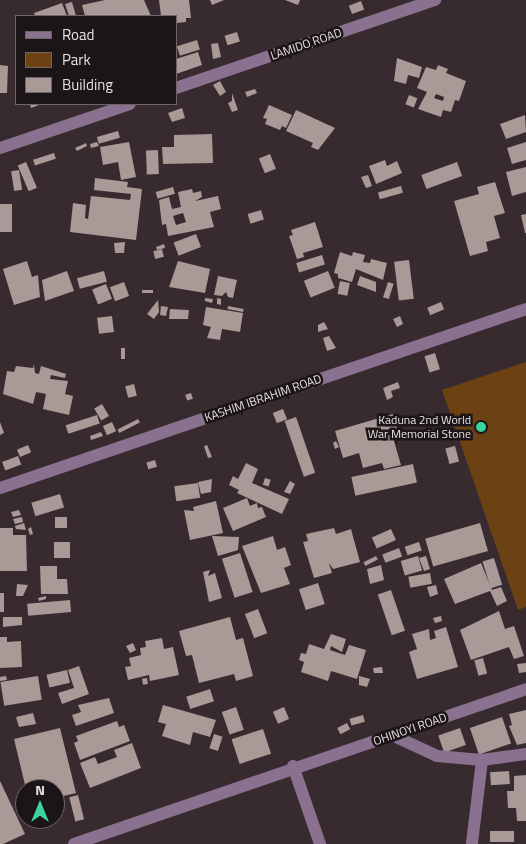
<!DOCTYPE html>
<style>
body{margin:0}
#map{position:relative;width:526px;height:844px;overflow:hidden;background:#372b2f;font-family:"Titillium Web",sans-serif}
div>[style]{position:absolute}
.green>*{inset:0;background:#6c4215}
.building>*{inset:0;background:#a99997;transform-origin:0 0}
.minor>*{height:12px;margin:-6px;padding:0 6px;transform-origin:6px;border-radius:6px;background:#8a7190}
.dots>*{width:14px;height:14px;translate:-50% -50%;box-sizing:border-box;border:2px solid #1b1517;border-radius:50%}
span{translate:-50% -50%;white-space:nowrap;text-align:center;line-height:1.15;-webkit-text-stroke:5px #1b1517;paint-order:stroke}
.street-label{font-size:12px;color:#e8dfe2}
.poi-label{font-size:12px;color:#e8dfe2}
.right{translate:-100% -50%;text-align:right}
.legend{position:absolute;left:15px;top:15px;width:162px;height:90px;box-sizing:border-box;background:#1b1517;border:1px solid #6d6668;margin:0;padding:6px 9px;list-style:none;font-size:15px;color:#e8dfe2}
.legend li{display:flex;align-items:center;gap:10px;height:25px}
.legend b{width:25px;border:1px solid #6d6668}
.north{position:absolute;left:15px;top:779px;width:50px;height:50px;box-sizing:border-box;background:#1b1517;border:1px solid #6d6668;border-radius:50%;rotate:0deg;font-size:14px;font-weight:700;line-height:20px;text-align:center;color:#e8dfe2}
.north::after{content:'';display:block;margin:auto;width:18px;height:22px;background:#3dd4a3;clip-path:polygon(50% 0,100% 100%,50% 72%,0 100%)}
</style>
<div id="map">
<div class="green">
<i style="clip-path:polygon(526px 362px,526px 607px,518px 610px,442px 390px)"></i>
</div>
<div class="building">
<i style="clip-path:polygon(105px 0,144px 0,151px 16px,85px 16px,82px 5px)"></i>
<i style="clip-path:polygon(159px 0,189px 0,191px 18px,186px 18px,186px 22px,176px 23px,176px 16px,161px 16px)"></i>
<i style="clip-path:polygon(210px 0,224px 0,212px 5px)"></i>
<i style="clip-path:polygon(285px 0,300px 0,298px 5px)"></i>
<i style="left:361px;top:1px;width:9px;height:13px;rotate:69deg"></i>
<i style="clip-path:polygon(72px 2px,76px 16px,69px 16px,65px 4px)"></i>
<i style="clip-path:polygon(62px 3px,67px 16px,35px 16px,34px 13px)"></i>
<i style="left:237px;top:32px;width:10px;height:13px;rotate:73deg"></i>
<i style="left:197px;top:40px;width:10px;height:21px;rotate:73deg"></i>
<i style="clip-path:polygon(218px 43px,221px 57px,213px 59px,211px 44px)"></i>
<i style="clip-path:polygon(198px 52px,202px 65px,176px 74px,176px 59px)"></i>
<i style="clip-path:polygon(397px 58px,422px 67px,419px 78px,408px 75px,406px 84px,394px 81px)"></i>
<i style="clip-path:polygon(0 65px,8px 66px,7px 93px,0 93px)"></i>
<i style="clip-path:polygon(evenodd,438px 65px,448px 69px,446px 73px,466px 81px,459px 101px,455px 100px,451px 112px,443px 110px,441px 117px,418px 109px,427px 92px,417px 88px,426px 67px,436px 70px,438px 65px,436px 94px,444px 97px,443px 101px,434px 98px,436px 94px)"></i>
<i style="clip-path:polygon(220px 81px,226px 92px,220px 96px,213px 85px)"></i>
<i style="clip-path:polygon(255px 89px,257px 93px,247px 97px,245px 92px)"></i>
<i style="clip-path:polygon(232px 93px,238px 110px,232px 112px,228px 103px,232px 101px)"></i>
<i style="left:409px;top:95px;width:9px;height:10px;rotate:21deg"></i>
<i style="clip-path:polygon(30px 104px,42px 104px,31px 108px)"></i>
<i style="clip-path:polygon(269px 105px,292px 115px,286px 128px,282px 126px,280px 130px,265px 124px,267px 119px,263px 118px)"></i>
<i style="clip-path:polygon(182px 108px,185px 118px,172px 122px,168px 113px)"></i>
<i style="clip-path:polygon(296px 110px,335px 128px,318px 150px,311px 147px,313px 143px,286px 131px)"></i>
<i style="clip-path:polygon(525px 115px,526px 132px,506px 139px,500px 124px)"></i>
<i style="left:118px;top:131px;width:7px;height:22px;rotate:74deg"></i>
<i style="clip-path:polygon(212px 134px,213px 163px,163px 164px,162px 147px,174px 147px,174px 135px)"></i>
<i style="clip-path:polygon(97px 142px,99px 146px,91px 148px,90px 144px)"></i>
<i style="clip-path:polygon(129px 142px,136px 177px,121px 180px,118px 162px,103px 165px,100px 147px)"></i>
<i style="clip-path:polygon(526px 142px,526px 160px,512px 164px,507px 148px)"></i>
<i style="clip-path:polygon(86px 143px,87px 146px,77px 151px,75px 148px)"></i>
<i style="left:158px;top:150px;width:24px;height:12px;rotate:88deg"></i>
<i style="left:54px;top:153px;width:6px;height:22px;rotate:72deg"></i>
<i style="left:270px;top:154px;width:16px;height:12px;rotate:68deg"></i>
<i style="clip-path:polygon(385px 160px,387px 166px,397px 161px,402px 173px,376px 184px,369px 166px)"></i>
<i style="left:26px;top:162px;width:28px;height:9px;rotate:67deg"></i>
<i style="left:457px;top:162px;width:15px;height:38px;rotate:70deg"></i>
<i style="clip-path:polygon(526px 167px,526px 192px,512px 196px,506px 172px)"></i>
<i style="left:19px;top:170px;width:20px;height:8px;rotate:81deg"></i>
<i style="clip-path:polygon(368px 175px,372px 186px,366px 188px,361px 177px)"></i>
<i style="clip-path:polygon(95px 178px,128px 182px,127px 187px,142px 189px,136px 240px,70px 232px,73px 203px,86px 205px,85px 218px,88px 219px,91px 196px,130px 200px,131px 194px,94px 190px)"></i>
<i style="clip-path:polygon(495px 182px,505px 213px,494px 216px,500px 238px,486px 242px,488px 251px,470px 256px,454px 201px,479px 194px,477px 187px)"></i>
<i style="left:401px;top:186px;width:7px;height:24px;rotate:74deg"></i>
<i style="left:173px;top:187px;width:7px;height:18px;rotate:74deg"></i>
<i style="clip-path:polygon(evenodd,192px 189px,193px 193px,201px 191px,202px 197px,195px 201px,218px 196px,221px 209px,210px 212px,214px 227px,168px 236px,166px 224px,162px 225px,159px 200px,169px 197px,172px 209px,181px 207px,178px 192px,192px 189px,183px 213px,186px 222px,176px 225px,173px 216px,183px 213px)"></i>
<i style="left:0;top:204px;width:12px;height:28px"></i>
<i style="left:261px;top:210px;width:10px;height:14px;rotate:73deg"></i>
<i style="clip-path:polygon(526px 214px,526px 233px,525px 233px,521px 215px)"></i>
<i style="clip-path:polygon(315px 222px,323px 247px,303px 253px,304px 257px,297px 259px,289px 236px,293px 235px,291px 230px)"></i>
<i style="left:196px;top:234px;width:14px;height:24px;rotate:69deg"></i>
<i style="clip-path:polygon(125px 242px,124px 253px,115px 253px,114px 243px)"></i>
<i style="clip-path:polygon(164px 244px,165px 248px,157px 250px,156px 247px)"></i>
<i style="left:162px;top:249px;width:8px;height:9px;rotate:76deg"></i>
<i style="clip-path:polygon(340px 252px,352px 256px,353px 252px,365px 255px,363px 262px,370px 263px,371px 259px,387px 263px,383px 280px,356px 269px,352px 282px,338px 278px,338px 274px,334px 273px)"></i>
<i style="left:322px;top:255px;width:10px;height:27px;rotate:73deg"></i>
<i style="left:409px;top:260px;width:39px;height:15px;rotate:83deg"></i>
<i style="clip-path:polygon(27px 261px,32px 277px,38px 275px,40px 297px,14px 305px,3px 269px)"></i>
<i style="clip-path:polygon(178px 261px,210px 269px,205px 293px,169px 287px)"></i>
<i style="clip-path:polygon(67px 271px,74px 291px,45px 301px,42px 280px)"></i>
<i style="left:104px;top:271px;width:11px;height:28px;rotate:75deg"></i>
<i style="left:328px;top:271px;width:18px;height:26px;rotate:68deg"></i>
<i style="clip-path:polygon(218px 276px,237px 280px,233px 298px,228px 297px,226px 292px,222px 296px,214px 295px)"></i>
<i style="clip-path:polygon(360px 276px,376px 282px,376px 292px,357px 285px)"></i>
<i style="left:340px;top:281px;width:10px;height:13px;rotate:11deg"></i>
<i style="left:124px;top:282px;width:15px;height:15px;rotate:70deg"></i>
<i style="left:388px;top:282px;width:6px;height:16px;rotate:18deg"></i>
<i style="left:106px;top:284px;width:16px;height:15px;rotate:68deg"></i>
<i style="left:153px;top:290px;width:3px;height:11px;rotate:90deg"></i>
<i style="clip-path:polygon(205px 298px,213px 299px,212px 303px,205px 301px)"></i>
<i style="clip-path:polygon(217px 298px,221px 299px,221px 305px,217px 304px)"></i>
<i style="clip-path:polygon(158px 300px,159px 312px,154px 319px,147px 314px)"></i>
<i style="left:441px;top:302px;width:8px;height:15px;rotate:67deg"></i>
<i style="clip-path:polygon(161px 306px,168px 307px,166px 316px,160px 315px)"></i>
<i style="left:228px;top:306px;width:16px;height:3px;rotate:11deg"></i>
<i style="clip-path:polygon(206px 307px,243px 313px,240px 332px,222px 329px,220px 340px,207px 338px,211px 327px,203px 325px)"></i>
<i style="clip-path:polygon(170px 309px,189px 310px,188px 319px,169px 319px)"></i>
<i style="left:112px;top:316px;width:16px;height:15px;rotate:83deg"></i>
<i style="clip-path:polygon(400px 316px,403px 324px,397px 327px,393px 319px)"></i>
<i style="clip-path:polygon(324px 322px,328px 329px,318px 332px,318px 325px)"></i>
<i style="clip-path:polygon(329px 336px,336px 348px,327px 351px,323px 338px)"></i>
<i style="left:121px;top:348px;width:4px;height:11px"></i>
<i style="left:435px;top:353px;width:17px;height:11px;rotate:73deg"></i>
<i style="clip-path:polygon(34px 364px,35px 373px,39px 374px,41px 366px,66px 374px,65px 378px,51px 375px,50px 379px,68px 381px,65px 394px,73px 396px,69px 415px,43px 409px,46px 394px,36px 392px,33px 404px,3px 394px,7px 371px,14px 372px,16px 366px,33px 368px)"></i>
<i style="clip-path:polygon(398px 382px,400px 388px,391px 391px,393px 397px,387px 400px,383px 388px)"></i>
<i style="left:134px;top:384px;width:12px;height:9px;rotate:76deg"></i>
<i style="left:191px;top:393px;width:6px;height:6px;rotate:72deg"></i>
<i style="left:102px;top:404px;width:14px;height:9px;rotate:60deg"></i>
<i style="left:283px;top:409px;width:11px;height:11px;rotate:68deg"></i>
<i style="clip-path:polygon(393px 414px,400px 439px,394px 441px,401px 465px,384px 469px,382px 463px,363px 468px,359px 453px,343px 458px,335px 431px)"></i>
<i style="left:97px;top:415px;width:9px;height:33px;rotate:72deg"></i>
<i style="left:296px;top:417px;width:59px;height:12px;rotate:71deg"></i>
<i style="left:138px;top:419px;width:4px;height:23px;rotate:63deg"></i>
<i style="clip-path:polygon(0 422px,4px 433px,0 435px)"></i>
<i style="left:112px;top:422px;width:10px;height:10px;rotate:66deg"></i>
<i style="clip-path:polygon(101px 432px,103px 436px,91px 440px,90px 436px)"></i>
<i style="clip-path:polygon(336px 441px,339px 447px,335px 449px,333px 443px)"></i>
<i style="left:28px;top:445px;width:8px;height:12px;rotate:67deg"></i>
<i style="clip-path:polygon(207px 445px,212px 457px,208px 458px,204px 446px)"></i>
<i style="left:455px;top:446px;width:16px;height:10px;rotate:75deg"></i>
<i style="left:18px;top:456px;width:9px;height:17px;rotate:69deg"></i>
<i style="left:155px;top:460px;width:7px;height:9px;rotate:74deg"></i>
<i style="clip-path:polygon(246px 463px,258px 469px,252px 483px,289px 499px,282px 514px,237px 493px,239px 490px,229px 485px,233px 476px,238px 479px)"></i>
<i style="left:413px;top:464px;width:19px;height:63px;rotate:78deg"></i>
<i style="left:265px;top:478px;width:6px;height:7px;rotate:18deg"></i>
<i style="clip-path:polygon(212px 479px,211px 492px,201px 494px,198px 482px)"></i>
<i style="clip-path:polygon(290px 481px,295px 484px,290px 494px,284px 492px)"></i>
<i style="left:198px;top:483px;width:15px;height:24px;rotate:82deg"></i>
<i style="left:60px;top:494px;width:14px;height:30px;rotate:73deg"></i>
<i style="clip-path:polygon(247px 498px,250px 506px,257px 503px,258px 508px,262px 507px,266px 517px,233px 531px,223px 508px)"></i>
<i style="clip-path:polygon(216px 501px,223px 533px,190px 540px,184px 510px,194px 511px,193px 507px)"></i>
<i style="clip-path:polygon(19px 510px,21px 515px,13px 517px,11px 512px)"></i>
<i style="clip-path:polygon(22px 517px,23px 522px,15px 524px,13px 519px)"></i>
<i style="left:55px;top:517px;width:12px;height:11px"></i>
<i style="clip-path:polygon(24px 523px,26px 530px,16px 529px,15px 526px)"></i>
<i style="left:480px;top:523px;width:29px;height:57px;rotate:74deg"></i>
<i style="clip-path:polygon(31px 527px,33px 534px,30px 535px,28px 529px)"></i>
<i style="clip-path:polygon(0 528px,13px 528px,13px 535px,26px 535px,27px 571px,0 571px)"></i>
<i style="clip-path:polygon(334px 528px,336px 534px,351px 529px,360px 562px,333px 569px,329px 563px,332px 573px,314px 578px,303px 542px,308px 541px,306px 534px)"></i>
<i style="left:391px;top:529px;width:12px;height:21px;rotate:66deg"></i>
<i style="clip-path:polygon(212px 536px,239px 537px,238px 550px,218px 556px)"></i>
<i style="clip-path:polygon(273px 536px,277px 550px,285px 547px,291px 565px,284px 568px,290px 584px,261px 593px,242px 546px)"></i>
<i style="left:54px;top:542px;width:16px;height:16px"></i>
<i style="left:419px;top:542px;width:9px;height:15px;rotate:72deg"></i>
<i style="left:399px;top:548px;width:9px;height:18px;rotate:69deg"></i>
<i style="left:240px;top:553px;width:41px;height:19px;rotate:72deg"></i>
<i style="left:376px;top:556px;width:4px;height:14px;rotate:63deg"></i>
<i style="left:418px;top:556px;width:15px;height:18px;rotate:74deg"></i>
<i style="clip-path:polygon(426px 556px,430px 569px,424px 571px,419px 558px)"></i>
<i style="left:494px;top:558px;width:28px;height:12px;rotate:73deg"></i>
<i style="clip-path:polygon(481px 563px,492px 590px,501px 587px,507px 601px,497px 606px,490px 591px,455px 604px,444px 579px)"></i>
<i style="clip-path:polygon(381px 565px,384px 580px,370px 584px,367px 569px)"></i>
<i style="clip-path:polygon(40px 566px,57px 566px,57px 579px,67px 579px,68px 594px,41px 594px)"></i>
<i style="clip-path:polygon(210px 570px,208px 576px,215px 573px,222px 598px,209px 602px,203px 572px)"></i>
<i style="left:430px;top:573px;width:11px;height:22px;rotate:80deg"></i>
<i style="left:318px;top:583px;width:22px;height:20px;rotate:72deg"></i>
<i style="clip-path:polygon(17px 584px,28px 585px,23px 596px,16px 596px)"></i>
<i style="clip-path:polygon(436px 585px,438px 594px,430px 597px,427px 587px)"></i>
<i style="left:391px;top:590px;width:43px;height:14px;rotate:71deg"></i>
<i style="left:0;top:593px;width:4px;height:19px"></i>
<i style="clip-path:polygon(46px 596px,46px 599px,39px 601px,38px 598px)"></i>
<i style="left:70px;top:600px;width:12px;height:43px;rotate:85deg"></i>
<i style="left:258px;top:609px;width:26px;height:14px;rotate:69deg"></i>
<i style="clip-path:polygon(499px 611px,505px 629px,514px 626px,524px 656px,514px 659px,509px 647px,471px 660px,460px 630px)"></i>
<i style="clip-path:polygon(441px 616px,442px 621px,435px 623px,433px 618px)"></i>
<i style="clip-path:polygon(3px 617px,22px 617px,22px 625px,3px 627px)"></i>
<i style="clip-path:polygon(230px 617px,236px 640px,243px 638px,253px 676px,236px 681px,234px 674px,199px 683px,192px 655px,186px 656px,179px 631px)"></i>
<i style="clip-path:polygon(446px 627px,458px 667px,417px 679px,409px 652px,417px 649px,412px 634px,429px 629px,430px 640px,436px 638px,434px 631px)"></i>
<i style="clip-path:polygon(331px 634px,346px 639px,342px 652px,331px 646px,330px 650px,345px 655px,349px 645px,366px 650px,357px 679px,331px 671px,328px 681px,301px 672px,304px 662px,299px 660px,301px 653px,306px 654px,309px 644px,324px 649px)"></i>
<i style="clip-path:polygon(0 637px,7px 637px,7px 642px,21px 641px,22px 667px,0 668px)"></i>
<i style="clip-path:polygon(162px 638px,164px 649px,173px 647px,179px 675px,150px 681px,149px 675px,128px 680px,125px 667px,131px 666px,129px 658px,141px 655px,140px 648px,146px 647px,145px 641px)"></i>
<i style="clip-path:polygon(133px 643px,136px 650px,130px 653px,126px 646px)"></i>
<i style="left:483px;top:658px;width:16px;height:9px;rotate:75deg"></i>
<i style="clip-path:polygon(526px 663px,526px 672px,519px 673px,517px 664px)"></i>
<i style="clip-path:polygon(79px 666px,89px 694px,62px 704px,58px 693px,74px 688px,68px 670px)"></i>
<i style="clip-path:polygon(382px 667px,383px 673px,374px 673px,373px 668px)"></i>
<i style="left:67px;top:670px;width:13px;height:21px;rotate:77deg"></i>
<i style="clip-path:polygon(6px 676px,7px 680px,0 681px,0 677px)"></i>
<i style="left:38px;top:676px;width:24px;height:38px;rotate:81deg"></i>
<i style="clip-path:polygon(359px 676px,370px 679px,367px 687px,359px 685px)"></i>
<i style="left:147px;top:678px;width:6px;height:5px;rotate:81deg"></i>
<i style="left:210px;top:689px;width:13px;height:25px;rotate:72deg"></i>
<i style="clip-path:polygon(109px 698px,114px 713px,76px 726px,72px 715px,81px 712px,78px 705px)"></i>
<i style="clip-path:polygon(163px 705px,216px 720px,210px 737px,193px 732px,190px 745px,162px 736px,166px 724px,158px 722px)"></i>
<i style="left:236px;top:707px;width:24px;height:15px;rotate:71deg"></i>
<i style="left:284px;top:707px;width:13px;height:12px;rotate:67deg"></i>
<i style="clip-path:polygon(526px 710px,526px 743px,517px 745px,509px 726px,512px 725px,509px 714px)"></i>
<i style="clip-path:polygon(33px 713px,36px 724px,19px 727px,16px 717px)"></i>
<i style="left:363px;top:715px;width:7px;height:14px;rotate:74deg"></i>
<i style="left:502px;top:717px;width:28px;height:34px;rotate:71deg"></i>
<i style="clip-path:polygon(117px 721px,119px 727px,124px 725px,130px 741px,80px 760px,74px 743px,78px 741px,76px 736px)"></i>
<i style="left:347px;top:723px;width:7px;height:11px;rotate:63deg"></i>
<i style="clip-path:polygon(60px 728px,76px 793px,55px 798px,55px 789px,45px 789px,44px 785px,26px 789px,14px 739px)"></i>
<i style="left:460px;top:728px;width:18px;height:23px;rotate:71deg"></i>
<i style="left:263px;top:729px;width:26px;height:33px;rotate:72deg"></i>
<i style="left:214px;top:734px;width:9px;height:15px;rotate:18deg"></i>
<i style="clip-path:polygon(132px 743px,141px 768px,90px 788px,80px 763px,95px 757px,98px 764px,117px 757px,114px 750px)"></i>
<i style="left:509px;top:771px;width:13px;height:19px;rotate:86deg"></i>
<i style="clip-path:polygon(526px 775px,526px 821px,517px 821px,516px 808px,508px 808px,507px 791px,514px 791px,514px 776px)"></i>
<i style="clip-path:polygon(0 781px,25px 834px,3px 844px,0 844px)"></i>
<i style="left:78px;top:795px;width:25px;height:9px;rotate:76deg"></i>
<i style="left:490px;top:831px;width:24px;height:11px"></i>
</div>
<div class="minor">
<i style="left:176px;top:88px;width:274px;rotate:-18.8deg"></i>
<i style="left:0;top:148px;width:137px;rotate:-18.7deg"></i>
<i style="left:0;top:488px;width:556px;rotate:-18.79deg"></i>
<i style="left:394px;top:736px;width:47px;rotate:24.9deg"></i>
<i style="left:437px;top:756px;width:45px;rotate:5.1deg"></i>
<i style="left:482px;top:760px;width:44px;rotate:-7.8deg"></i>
<i style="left:293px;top:766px;width:83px;rotate:70.9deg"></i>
<i style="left:472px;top:843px;width:84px;rotate:-83.1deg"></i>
<i style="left:74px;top:844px;width:478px;rotate:-18.9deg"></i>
</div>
<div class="dots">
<i style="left:481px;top:427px;background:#3dd4a3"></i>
</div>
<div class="street-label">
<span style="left:306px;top:44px;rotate:-19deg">LAMIDO ROAD</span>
<span style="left:263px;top:398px;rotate:-19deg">KASHIM IBRAHIM ROAD</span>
<span style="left:410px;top:729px;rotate:-19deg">OHINOYI ROAD</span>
</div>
<div class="poi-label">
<span class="right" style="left:471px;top:427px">Kaduna 2nd World<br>War Memorial Stone</span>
</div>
<ul class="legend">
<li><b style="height:6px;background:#8a7190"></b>Road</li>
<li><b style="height:14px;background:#6c4215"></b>Park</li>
<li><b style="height:14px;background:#a99997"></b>Building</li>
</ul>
<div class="north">N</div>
</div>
